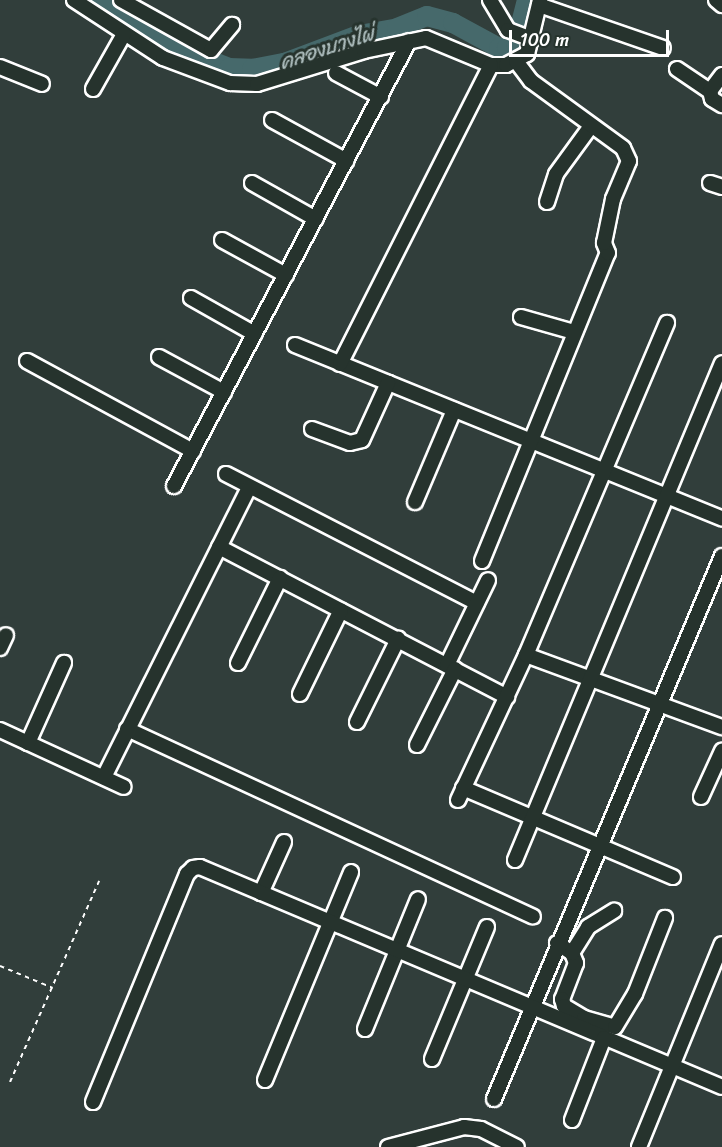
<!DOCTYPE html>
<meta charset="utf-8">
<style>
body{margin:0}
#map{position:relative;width:722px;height:1147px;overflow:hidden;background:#313e3b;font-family:Sriracha,"Playpen Sans Thai",sans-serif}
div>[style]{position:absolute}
.river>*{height:20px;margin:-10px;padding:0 10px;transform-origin:10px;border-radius:10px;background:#46696b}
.path>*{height:2px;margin-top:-1px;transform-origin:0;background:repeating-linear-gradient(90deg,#fff 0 4.5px,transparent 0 9px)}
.roads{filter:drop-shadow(2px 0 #fff) drop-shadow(-2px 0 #fff) drop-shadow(0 2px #fff) drop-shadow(0 -2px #fff)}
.minor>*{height:14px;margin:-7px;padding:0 7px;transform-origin:7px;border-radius:7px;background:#26332d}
span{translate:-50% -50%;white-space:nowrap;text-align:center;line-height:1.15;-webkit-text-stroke:6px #26332d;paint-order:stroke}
.water-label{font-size:20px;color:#acbcbc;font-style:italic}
.scale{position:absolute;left:509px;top:30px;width:160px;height:27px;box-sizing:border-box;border:3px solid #fff;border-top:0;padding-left:8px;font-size:18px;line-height:21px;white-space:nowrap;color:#fff;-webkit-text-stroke:4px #26332d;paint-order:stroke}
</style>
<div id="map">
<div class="river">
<i style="left:101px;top:0;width:83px;rotate:32.7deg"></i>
<i style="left:171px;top:45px;width:62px;rotate:21.6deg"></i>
<i style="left:229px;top:68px;width:23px;rotate:2deg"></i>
<i style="left:252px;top:69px;width:33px;rotate:-11deg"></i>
<i style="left:284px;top:63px;width:80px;rotate:-20.5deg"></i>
<i style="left:359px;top:35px;width:39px;rotate:-10deg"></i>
<i style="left:397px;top:28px;width:32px;rotate:-22deg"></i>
<i style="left:427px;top:16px;width:27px;rotate:15deg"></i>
<i style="left:453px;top:23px;width:52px;rotate:28.5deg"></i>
<i style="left:499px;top:48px;width:8px"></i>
<i style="left:507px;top:48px;width:10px;rotate:-29deg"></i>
<i style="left:516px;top:43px;width:44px;rotate:-75.7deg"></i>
</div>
<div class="path">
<i style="left:0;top:966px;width:57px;rotate:22.5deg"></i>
<i style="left:10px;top:1082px;width:220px;rotate:-66.1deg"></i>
</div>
<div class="roads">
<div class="minor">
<i style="left:74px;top:0;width:106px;rotate:33.1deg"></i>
<i style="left:163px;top:58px;width:72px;rotate:20.5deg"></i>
<i style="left:230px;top:83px;width:27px;rotate:2deg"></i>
<i style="left:257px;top:84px;width:112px;rotate:-17.1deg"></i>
<i style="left:364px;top:51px;width:63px;rotate:-11.8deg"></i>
<i style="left:426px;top:38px;width:70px;rotate:22.6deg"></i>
<i style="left:491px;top:65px;width:15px"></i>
<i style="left:506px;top:65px;width:24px;rotate:-28deg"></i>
<i style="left:527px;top:54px;width:56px;rotate:-76.5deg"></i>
<i style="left:121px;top:0;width:103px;rotate:29.1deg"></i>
<i style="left:211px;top:50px;width:33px;rotate:-50deg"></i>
<i style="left:490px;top:0;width:35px;rotate:59deg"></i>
<i style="left:508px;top:30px;width:26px;rotate:21deg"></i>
<i style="left:716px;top:0;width:8px;rotate:40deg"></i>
<i style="left:539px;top:5px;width:131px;rotate:19.1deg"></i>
<i style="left:0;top:67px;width:45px;rotate:22deg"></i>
<i style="left:677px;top:69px;width:40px;rotate:34deg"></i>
<i style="left:710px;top:91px;width:8px;rotate:76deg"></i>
<i style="left:712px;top:99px;width:12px;rotate:31deg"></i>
<i style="left:336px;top:73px;width:51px;rotate:28.1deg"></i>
<i style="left:93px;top:89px;width:63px;rotate:-60.6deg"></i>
<i style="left:710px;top:91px;width:20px;rotate:-53deg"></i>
<i style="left:272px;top:120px;width:85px;rotate:28.7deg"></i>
<i style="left:252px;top:183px;width:73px;rotate:29.4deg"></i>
<i style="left:710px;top:183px;width:13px;rotate:18deg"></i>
<i style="left:547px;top:202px;width:29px;rotate:-72deg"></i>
<i style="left:556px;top:174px;width:59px;rotate:-53.9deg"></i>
<i style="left:222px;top:240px;width:73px;rotate:28.7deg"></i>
<i style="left:191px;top:298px;width:73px;rotate:29.4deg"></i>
<i style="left:521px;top:317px;width:55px;rotate:15.8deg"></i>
<i style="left:295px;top:345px;width:461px;rotate:22.1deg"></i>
<i style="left:159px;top:357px;width:74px;rotate:28.3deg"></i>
<i style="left:27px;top:361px;width:189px;rotate:28.5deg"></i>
<i style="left:340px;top:364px;width:335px;rotate:-63.2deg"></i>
<i style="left:312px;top:429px;width:40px;rotate:20.2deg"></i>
<i style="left:350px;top:443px;width:12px;rotate:-14deg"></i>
<i style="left:362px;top:440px;width:63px;rotate:-65.5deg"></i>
<i style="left:226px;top:474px;width:282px;rotate:27.2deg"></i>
<i style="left:174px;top:486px;width:503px;rotate:-62.16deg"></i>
<i style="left:415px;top:502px;width:100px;rotate:-67deg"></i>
<i style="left:219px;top:547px;width:325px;rotate:27.5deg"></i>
<i style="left:482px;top:561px;width:333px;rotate:-67.8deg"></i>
<i style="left:608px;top:253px;width:11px;rotate:-112deg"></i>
<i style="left:604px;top:243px;width:45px;rotate:-78.4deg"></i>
<i style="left:613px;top:199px;width:41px;rotate:-67.2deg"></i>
<i style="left:629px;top:161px;width:14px;rotate:-115deg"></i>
<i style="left:623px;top:148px;width:114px;rotate:-143.9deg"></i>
<i style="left:531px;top:81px;width:25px;rotate:-127deg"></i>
<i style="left:0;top:648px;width:14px;rotate:-65deg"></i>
<i style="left:526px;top:655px;width:209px;rotate:20.2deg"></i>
<i style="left:238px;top:663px;width:95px;rotate:-63.7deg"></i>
<i style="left:447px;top:665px;width:94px;rotate:-64.2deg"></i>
<i style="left:300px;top:694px;width:93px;rotate:-64deg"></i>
<i style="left:357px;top:722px;width:93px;rotate:-63.7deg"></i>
<i style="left:127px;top:729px;width:447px;rotate:24.8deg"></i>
<i style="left:0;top:730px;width:136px;rotate:24.7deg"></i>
<i style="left:28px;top:743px;width:88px;rotate:-65.8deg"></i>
<i style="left:417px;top:745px;width:85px;rotate:-63.4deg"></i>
<i style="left:104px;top:777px;width:324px;rotate:-63.4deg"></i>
<i style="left:463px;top:788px;width:228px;rotate:23deg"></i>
<i style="left:701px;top:797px;width:51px;rotate:-65.5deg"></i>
<i style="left:458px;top:800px;width:160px;rotate:-64.9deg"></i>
<i style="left:526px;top:655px;width:361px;rotate:-67deg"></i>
<i style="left:515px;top:860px;width:538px;rotate:-67.39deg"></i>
<i style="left:261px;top:893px;width:56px;rotate:-65.7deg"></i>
<i style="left:557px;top:943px;width:18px;rotate:34deg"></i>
<i style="left:572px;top:953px;width:11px;rotate:68deg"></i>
<i style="left:576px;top:963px;width:39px;rotate:111deg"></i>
<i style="left:562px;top:999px;width:7px;rotate:74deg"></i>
<i style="left:564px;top:1006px;width:23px;rotate:31deg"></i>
<i style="left:584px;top:1018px;width:32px;rotate:16deg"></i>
<i style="left:615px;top:1027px;width:39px;rotate:-59deg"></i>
<i style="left:635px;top:994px;width:82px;rotate:-68.5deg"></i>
<i style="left:572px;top:953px;width:31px;rotate:-58deg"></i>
<i style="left:588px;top:927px;width:31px;rotate:-32deg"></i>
<i style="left:365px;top:1029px;width:140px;rotate:-67.8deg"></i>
<i style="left:432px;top:1059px;width:143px;rotate:-67.4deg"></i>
<i style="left:265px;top:1080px;width:225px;rotate:-67.5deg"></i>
<i style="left:494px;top:1099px;width:589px;rotate:-67.22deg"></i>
<i style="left:93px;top:1102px;width:247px;rotate:-67.6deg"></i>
<i style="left:187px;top:874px;width:8px;rotate:-45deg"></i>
<i style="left:193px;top:868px;width:7px;rotate:-8deg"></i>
<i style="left:200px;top:867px;width:566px;rotate:22.85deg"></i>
<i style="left:572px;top:1120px;width:88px;rotate:-68.7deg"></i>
<i style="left:388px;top:1147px;width:79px;rotate:-14.7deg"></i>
<i style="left:464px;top:1127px;width:17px;rotate:7deg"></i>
<i style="left:481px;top:1129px;width:40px;rotate:26.6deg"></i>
<i style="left:639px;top:1147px;width:219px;rotate:-67.8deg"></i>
</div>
</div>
<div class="water-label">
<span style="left:327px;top:48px;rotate:-18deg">คลองบางไผ่</span>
</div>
<div class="scale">100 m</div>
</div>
